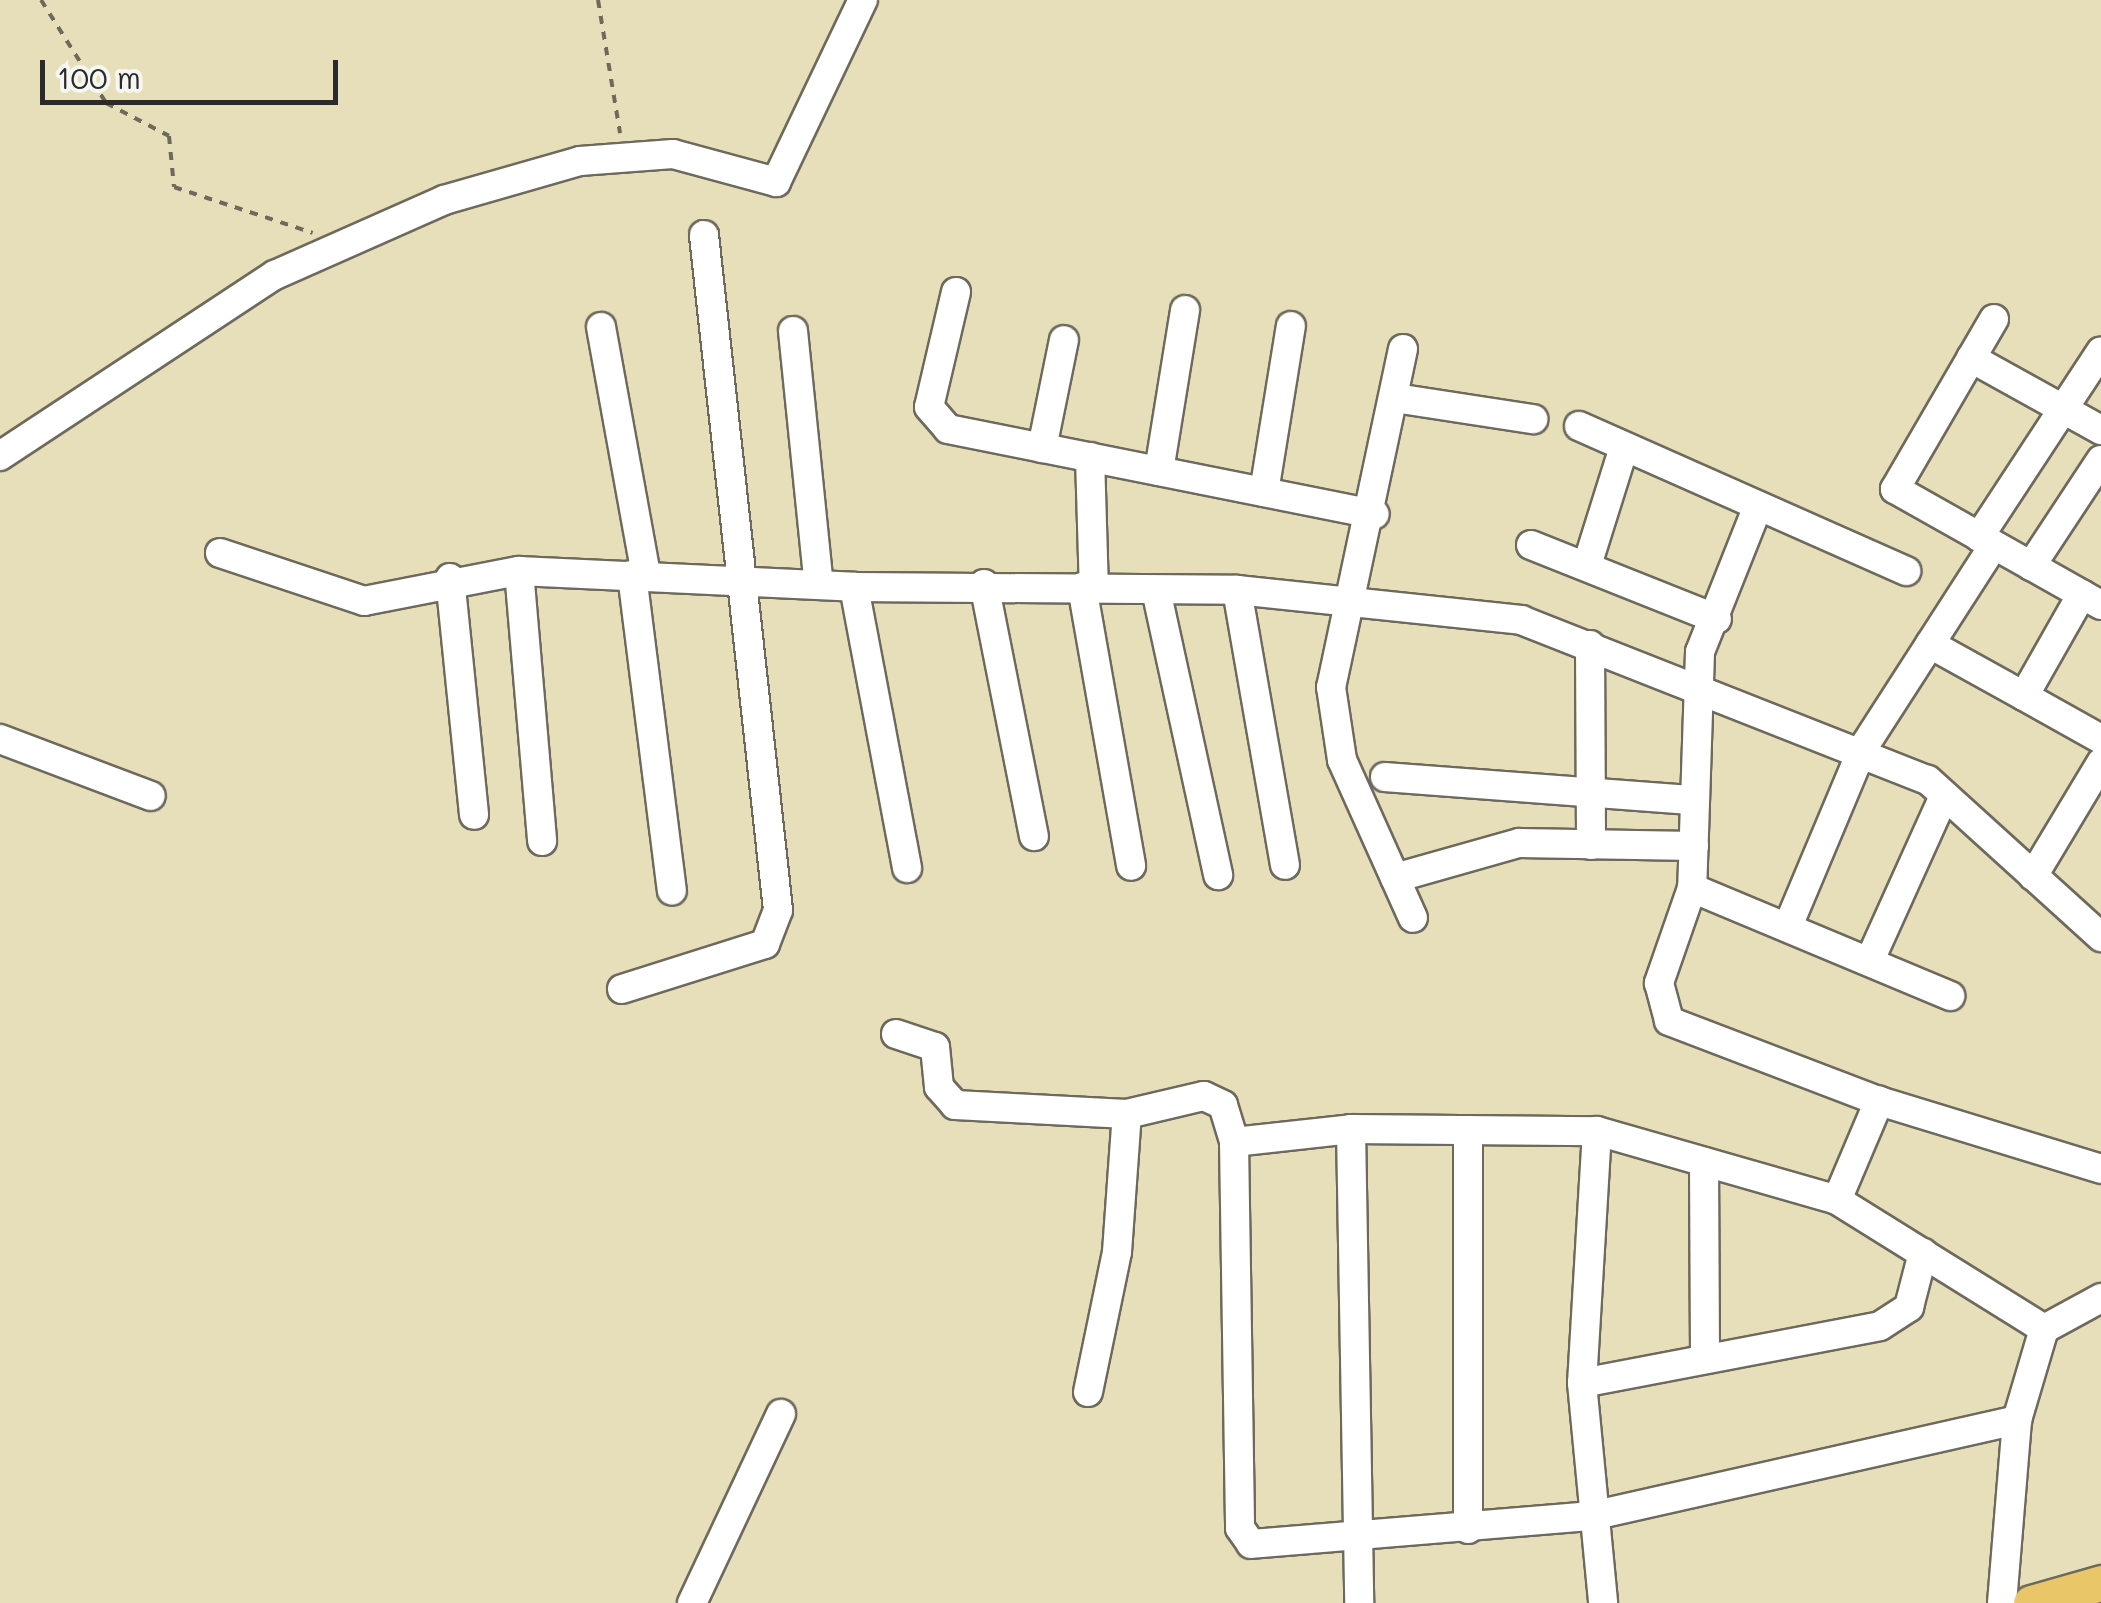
<!DOCTYPE html>
<style>
body{margin:0}
#map{position:relative;width:2101px;height:1603px;overflow:hidden;background:#e7dfb9;font-family:Mali,sans-serif}
div>[style]{position:absolute}
.path>*{height:4px;margin-top:-2px;transform-origin:0;background:repeating-linear-gradient(90deg,#6d6a5d 0 8px,transparent 0 16px)}
.roads{filter:drop-shadow(2px 0 #6d6a5d) drop-shadow(-2px 0 #6d6a5d) drop-shadow(0 2px #6d6a5d) drop-shadow(0 -2px #6d6a5d)}
.minor>*{height:28px;margin:-14px;padding:0 14px;transform-origin:14px;border-radius:14px;background:#fff}
.major>*{height:35px;margin:-17.5px;padding:0 17.5px;transform-origin:17.5px;border-radius:17.5px;background:#e9c769}
span{translate:-50% -50%;white-space:nowrap;text-align:center;line-height:1.15;-webkit-text-stroke:9px #f6f6f2;paint-order:stroke}
.scale{position:absolute;left:40px;top:60px;width:298px;height:45px;box-sizing:border-box;border:5px solid #2b2b2b;border-top:0;padding-left:12px;font-size:30px;line-height:35px;white-space:nowrap;color:#2b2b2b;-webkit-text-stroke:8px #f6f6f2;paint-order:stroke}
</style>
<div id="map">
<div class="path">
<i style="left:41px;top:0;width:122px;rotate:57.7deg"></i>
<i style="left:106px;top:103px;width:71px;rotate:27.6deg"></i>
<i style="left:169px;top:136px;width:51px;rotate:84.4deg"></i>
<i style="left:174px;top:187px;width:146px;rotate:18.3deg"></i>
<i style="left:598px;top:0;width:135px;rotate:80.6deg"></i>
</div>
<div class="roads">
<div class="minor">
<i style="left:956px;top:292px;width:118px;rotate:103.2deg"></i>
<i style="left:929px;top:407px;width:29px;rotate:49deg"></i>
<i style="left:948px;top:429px;width:435px;rotate:11.3deg"></i>
<i style="left:1994px;top:319px;width:197px;rotate:120.2deg"></i>
<i style="left:1895px;top:489px;width:236px;rotate:29.4deg"></i>
<i style="left:601px;top:327px;width:252px;rotate:79.7deg"></i>
<i style="left:793px;top:331px;width:255px;rotate:84.2deg"></i>
<i style="left:1403px;top:349px;width:346px;rotate:102deg"></i>
<i style="left:1331px;top:687px;width:74px;rotate:81.4deg"></i>
<i style="left:1342px;top:760px;width:173px;rotate:65.8deg"></i>
<i style="left:1971px;top:358px;width:149px;rotate:29deg"></i>
<i style="left:1395px;top:398px;width:140px;rotate:8.7deg"></i>
<i style="left:1579px;top:426px;width:358px;rotate:23.9deg"></i>
<i style="left:1042px;top:448px;width:110px;rotate:-78.5deg"></i>
<i style="left:0;top:456px;width:329px;rotate:-33.4deg"></i>
<i style="left:275px;top:275px;width:185px;rotate:-23.9deg"></i>
<i style="left:444px;top:200px;width:141px;rotate:-16deg"></i>
<i style="left:580px;top:161px;width:93px;rotate:-4.3deg"></i>
<i style="left:673px;top:154px;width:107px;rotate:15.2deg"></i>
<i style="left:776px;top:182px;width:202px;rotate:-64.5deg"></i>
<i style="left:1090px;top:457px;width:131px;rotate:88.3deg"></i>
<i style="left:1159px;top:471px;width:163px;rotate:-80.8deg"></i>
<i style="left:1264px;top:492px;width:168px;rotate:-80.8deg"></i>
<i style="left:1758px;top:506px;width:157px;rotate:111.7deg"></i>
<i style="left:1700px;top:652px;width:236px;rotate:91.9deg"></i>
<i style="left:1692px;top:888px;width:101px;rotate:109.2deg"></i>
<i style="left:1659px;top:983px;width:39px;rotate:75deg"></i>
<i style="left:1669px;top:1021px;width:225px;rotate:20.9deg"></i>
<i style="left:1879px;top:1101px;width:232px;rotate:17deg"></i>
<i style="left:1979px;top:537px;width:222px;rotate:-56.7deg"></i>
<i style="left:1531px;top:545px;width:200px;rotate:21.7deg"></i>
<i style="left:220px;top:553px;width:152px;rotate:18.4deg"></i>
<i style="left:364px;top:601px;width:158px;rotate:-11deg"></i>
<i style="left:519px;top:571px;width:335px;rotate:2.7deg"></i>
<i style="left:854px;top:587px;width:383px;rotate:0.4deg"></i>
<i style="left:1237px;top:590px;width:286px;rotate:6deg"></i>
<i style="left:1521px;top:620px;width:437px;rotate:21.5deg"></i>
<i style="left:1928px;top:780px;width:234px;rotate:42.2deg"></i>
<i style="left:1588px;top:562px;width:121px;rotate:-72.6deg"></i>
<i style="left:2031px;top:566px;width:127px;rotate:-56.6deg"></i>
<i style="left:519px;top:571px;width:271px;rotate:85.1deg"></i>
<i style="left:632px;top:575px;width:318px;rotate:82.8deg"></i>
<i style="left:450px;top:578px;width:238px;rotate:84.2deg"></i>
<i style="left:984px;top:584px;width:257px;rotate:78.8deg"></i>
<i style="left:854px;top:587px;width:286px;rotate:79.3deg"></i>
<i style="left:1082px;top:587px;width:283px;rotate:80deg"></i>
<i style="left:1156px;top:590px;width:292px;rotate:77.7deg"></i>
<i style="left:1237px;top:590px;width:279px;rotate:80.1deg"></i>
<i style="left:1930px;top:644px;width:107px;rotate:29deg"></i>
<i style="left:2024px;top:696px;width:117px;rotate:-60.4deg"></i>
<i style="left:1590px;top:645px;width:200px;rotate:89.7deg"></i>
<i style="left:2024px;top:696px;width:88px;rotate:29.2deg"></i>
<i style="left:0;top:739px;width:161px;rotate:20.7deg"></i>
<i style="left:1385px;top:777px;width:309px;rotate:4.3deg"></i>
<i style="left:2033px;top:876px;width:132px;rotate:-59deg"></i>
<i style="left:1395px;top:878px;width:129px;rotate:-15.8deg"></i>
<i style="left:1519px;top:843px;width:175px;rotate:1deg"></i>
<i style="left:1692px;top:888px;width:280px;rotate:22.7deg"></i>
<i style="left:1788px;top:926px;width:193px;rotate:-67.2deg"></i>
<i style="left:1863px;top:748px;width:240px;rotate:-57.2deg"></i>
<i style="left:1870px;top:960px;width:180px;rotate:-65.7deg"></i>
<i style="left:622px;top:989px;width:150px;rotate:-17.5deg"></i>
<i style="left:765px;top:944px;width:36px;rotate:-69deg"></i>
<i style="left:778px;top:910px;width:679px;rotate:-96.26deg"></i>
<i style="left:896px;top:1034px;width:41px;rotate:18.4deg"></i>
<i style="left:935px;top:1047px;width:40px;rotate:84.3deg"></i>
<i style="left:939px;top:1087px;width:24px;rotate:48deg"></i>
<i style="left:955px;top:1105px;width:172px;rotate:3deg"></i>
<i style="left:1351px;top:1129px;width:474px;rotate:89deg"></i>
<i style="left:1468px;top:1130px;width:399px;rotate:90deg"></i>
<i style="left:1597px;top:1131px;width:252px;rotate:93.4deg"></i>
<i style="left:1582px;top:1383px;width:221px;rotate:84.5deg"></i>
<i style="left:1234px;top:1142px;width:118px;rotate:-6.3deg"></i>
<i style="left:1351px;top:1129px;width:246px;rotate:0.5deg"></i>
<i style="left:1597px;top:1131px;width:250px;rotate:16deg"></i>
<i style="left:1837px;top:1200px;width:244px;rotate:31.9deg"></i>
<i style="left:1704px;top:1162px;width:197px;rotate:89.7deg"></i>
<i style="left:1837px;top:1200px;width:108px;rotate:-67deg"></i>
<i style="left:1582px;top:1383px;width:303px;rotate:-10.8deg"></i>
<i style="left:1880px;top:1326px;width:35px;rotate:-33deg"></i>
<i style="left:1909px;top:1307px;width:56px;rotate:-75.5deg"></i>
<i style="left:1088px;top:1392px;width:143px;rotate:-78.3deg"></i>
<i style="left:1117px;top:1252px;width:138px;rotate:-85.9deg"></i>
<i style="left:1127px;top:1114px;width:79px;rotate:-13.2deg"></i>
<i style="left:1204px;top:1096px;width:21px;rotate:25deg"></i>
<i style="left:1223px;top:1105px;width:39px;rotate:73deg"></i>
<i style="left:1234px;top:1142px;width:386px;rotate:89.1deg"></i>
<i style="left:1240px;top:1528px;width:19px;rotate:55deg"></i>
<i style="left:1251px;top:1544px;width:341px;rotate:-4.7deg"></i>
<i style="left:1591px;top:1516px;width:437px;rotate:-12.7deg"></i>
<i style="left:692px;top:1603px;width:209px;rotate:-64.8deg"></i>
<i style="left:2002px;top:1603px;width:184px;rotate:-85.3deg"></i>
<i style="left:2017px;top:1420px;width:95px;rotate:-73.5deg"></i>
<i style="left:2044px;top:1329px;width:65px;rotate:-28.5deg"></i>
</div>
<div class="major">
<i style="left:2031px;top:1603px;width:73px;rotate:-15.9deg"></i>
</div>
</div>
<div class="scale">100 m</div>
</div>
